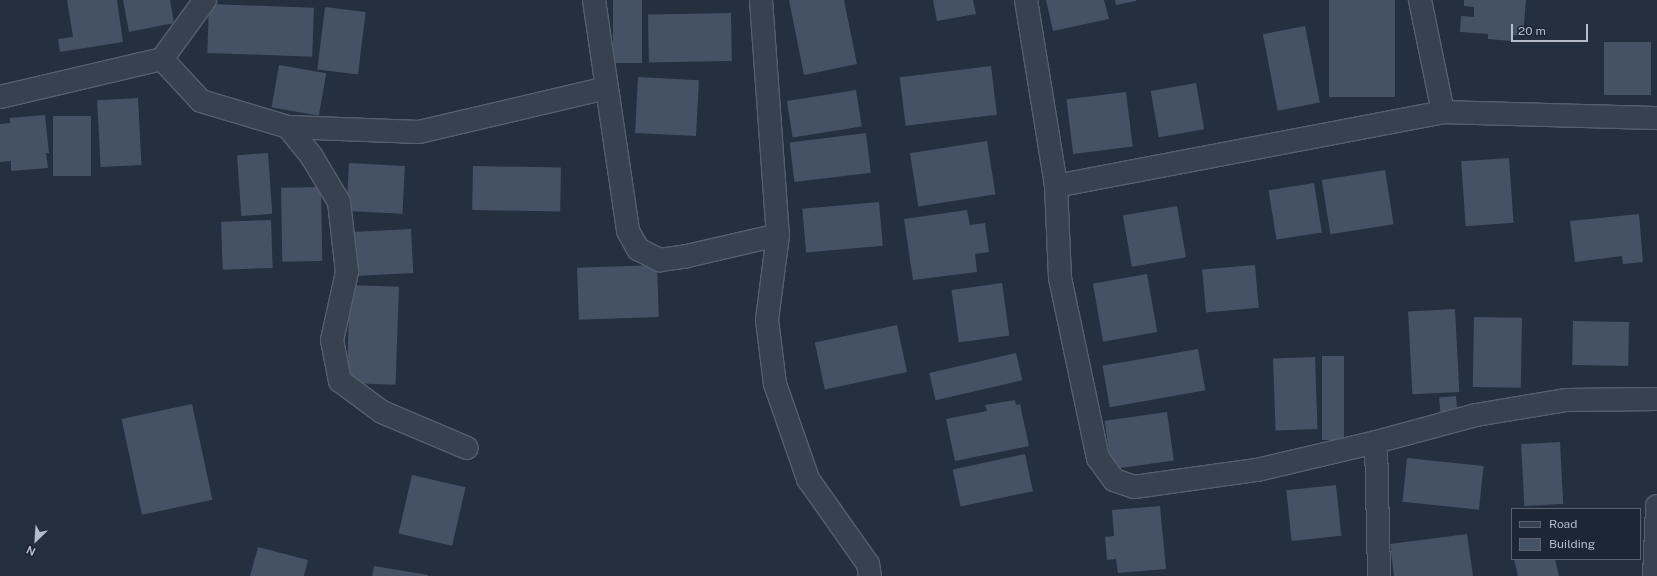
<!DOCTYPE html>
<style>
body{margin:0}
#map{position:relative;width:1657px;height:576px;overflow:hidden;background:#242f40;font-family:"Public Sans",sans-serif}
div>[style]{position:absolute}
.building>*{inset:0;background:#455164;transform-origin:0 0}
.roads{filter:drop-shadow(1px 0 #565f6d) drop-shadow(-1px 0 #565f6d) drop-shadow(0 1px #565f6d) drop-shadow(0 -1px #565f6d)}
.minor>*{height:22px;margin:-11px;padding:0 11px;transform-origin:11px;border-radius:11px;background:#384150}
span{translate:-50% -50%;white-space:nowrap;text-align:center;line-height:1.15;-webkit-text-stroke:3px #1d2635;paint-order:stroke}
.legend{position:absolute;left:1511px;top:508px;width:130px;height:52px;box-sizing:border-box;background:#1d2635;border:1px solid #5a6271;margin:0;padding:5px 7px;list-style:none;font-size:12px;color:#b5bcca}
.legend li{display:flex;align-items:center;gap:8px;height:20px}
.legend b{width:20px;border:1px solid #5a6271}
.north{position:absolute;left:16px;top:520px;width:40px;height:40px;-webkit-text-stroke:3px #1d2635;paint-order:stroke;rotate:205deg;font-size:11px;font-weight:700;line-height:16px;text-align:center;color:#b5bcca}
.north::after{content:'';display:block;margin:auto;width:14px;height:18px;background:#b5bcca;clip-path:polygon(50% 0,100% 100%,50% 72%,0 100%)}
.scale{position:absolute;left:1511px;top:24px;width:77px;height:18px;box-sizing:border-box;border:2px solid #b5bcca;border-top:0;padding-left:5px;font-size:12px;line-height:14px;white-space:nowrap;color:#b5bcca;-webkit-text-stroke:3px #1d2635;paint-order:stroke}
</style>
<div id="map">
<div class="building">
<i style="clip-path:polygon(67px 0,117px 0,123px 42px,60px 52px,58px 39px,73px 37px)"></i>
<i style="clip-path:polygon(123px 0,170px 0,174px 23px,129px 32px)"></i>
<i style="left:613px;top:0;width:29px;height:63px"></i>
<i style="clip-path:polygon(789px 0,844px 0,857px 64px,804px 75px)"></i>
<i style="clip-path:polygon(933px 0,973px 0,976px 14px,937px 21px)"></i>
<i style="clip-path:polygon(1046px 0,1104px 0,1109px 19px,1053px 31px)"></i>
<i style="clip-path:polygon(1115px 0,1136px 0,1136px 1px,1116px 5px)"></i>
<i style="left:1329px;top:0;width:66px;height:97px"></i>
<i style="clip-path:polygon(1464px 0,1526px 0,1523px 36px,1512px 35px,1511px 41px,1488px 39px,1488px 34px,1460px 32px,1461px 16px,1474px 17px,1474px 7px,1464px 6px)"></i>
<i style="left:209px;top:4px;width:105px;height:49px;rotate:2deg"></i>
<i style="left:325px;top:7px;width:41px;height:63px;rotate:7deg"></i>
<i style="left:731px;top:13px;width:48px;height:83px;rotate:89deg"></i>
<i style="left:1305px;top:26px;width:78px;height:43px;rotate:79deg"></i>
<i style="left:1604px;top:42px;width:47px;height:53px"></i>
<i style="left:279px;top:65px;width:48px;height:43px;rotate:10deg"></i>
<i style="left:991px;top:66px;width:49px;height:92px;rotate:83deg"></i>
<i style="left:638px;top:77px;width:61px;height:56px;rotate:3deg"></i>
<i style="left:1196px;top:83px;width:47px;height:46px;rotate:80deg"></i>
<i style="left:856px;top:90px;width:37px;height:70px;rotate:81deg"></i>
<i style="left:1126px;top:92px;width:55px;height:60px;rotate:83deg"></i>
<i style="left:138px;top:98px;width:67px;height:41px;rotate:87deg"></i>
<i style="clip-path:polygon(45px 115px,49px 153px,46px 153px,48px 168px,11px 171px,11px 161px,0 162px,0 124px,10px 123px,10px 118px)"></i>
<i style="left:53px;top:116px;width:38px;height:60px"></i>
<i style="left:866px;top:133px;width:40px;height:77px;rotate:83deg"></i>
<i style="left:987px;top:141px;width:54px;height:78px;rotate:81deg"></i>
<i style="left:268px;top:153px;width:61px;height:31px;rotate:86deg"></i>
<i style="left:1509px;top:158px;width:65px;height:48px;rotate:86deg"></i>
<i style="left:349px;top:163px;width:56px;height:48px;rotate:3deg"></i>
<i style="left:473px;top:166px;width:88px;height:44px;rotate:1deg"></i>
<i style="left:1385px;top:170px;width:55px;height:64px;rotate:81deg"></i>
<i style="left:1314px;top:183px;width:50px;height:46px;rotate:81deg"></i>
<i style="left:321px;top:187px;width:74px;height:40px;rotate:89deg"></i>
<i style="left:879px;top:202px;width:44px;height:77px;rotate:85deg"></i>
<i style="left:1177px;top:206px;width:52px;height:55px;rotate:80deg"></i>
<i style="clip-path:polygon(967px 210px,970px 225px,985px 223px,989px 252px,975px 254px,977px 272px,913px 280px,904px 219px)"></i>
<i style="clip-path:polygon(1639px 214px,1643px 262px,1623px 264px,1622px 256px,1575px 262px,1570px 221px)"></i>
<i style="left:271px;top:220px;width:48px;height:50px;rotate:88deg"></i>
<i style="left:411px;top:229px;width:44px;height:59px;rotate:87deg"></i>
<i style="left:657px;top:265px;width:52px;height:80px;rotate:88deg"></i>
<i style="left:1255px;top:265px;width:43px;height:53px;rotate:85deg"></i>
<i style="left:1147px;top:274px;width:59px;height:55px;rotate:80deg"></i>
<i style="left:1002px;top:283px;width:53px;height:51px;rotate:82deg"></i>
<i style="left:350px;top:285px;width:49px;height:98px;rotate:2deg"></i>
<i style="left:1455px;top:309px;width:83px;height:47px;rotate:87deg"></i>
<i style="left:1474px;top:317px;width:48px;height:70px;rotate:1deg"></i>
<i style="left:1573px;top:321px;width:56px;height:44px;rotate:1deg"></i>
<i style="left:897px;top:325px;width:48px;height:84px;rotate:78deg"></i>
<i style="left:1198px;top:349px;width:42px;height:97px;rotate:80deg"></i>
<i style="left:1016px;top:353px;width:28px;height:89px;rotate:77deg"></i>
<i style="left:1322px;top:356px;width:22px;height:84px"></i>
<i style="left:1315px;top:357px;width:72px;height:42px;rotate:88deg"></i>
<i style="left:1456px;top:396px;width:23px;height:17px;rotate:85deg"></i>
<i style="clip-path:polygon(1015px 400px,1016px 405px,1020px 404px,1029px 446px,955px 461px,946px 419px,987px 411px,985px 405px)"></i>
<i style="left:192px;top:404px;width:98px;height:72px;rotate:78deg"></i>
<i style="left:1167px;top:412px;width:49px;height:63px;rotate:82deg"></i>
<i style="left:1560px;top:442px;width:62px;height:39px;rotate:87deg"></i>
<i style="left:1025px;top:454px;width:38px;height:74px;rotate:78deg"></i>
<i style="left:1407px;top:458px;width:77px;height:44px;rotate:6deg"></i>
<i style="left:412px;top:475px;width:55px;height:60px;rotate:13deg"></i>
<i style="left:1336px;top:485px;width:51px;height:50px;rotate:84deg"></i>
<i style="clip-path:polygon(1160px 506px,1166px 569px,1118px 573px,1116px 559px,1107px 560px,1105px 537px,1114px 536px,1112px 510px)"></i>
<i style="clip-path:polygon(1467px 534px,1473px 576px,1394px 576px,1390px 544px)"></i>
<i style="clip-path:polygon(258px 547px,308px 560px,304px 576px,250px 576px)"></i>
<i style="clip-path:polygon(1514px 559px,1555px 559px,1559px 576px,1518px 576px)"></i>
<i style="clip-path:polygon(374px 566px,428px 575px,428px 576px,372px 576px)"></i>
</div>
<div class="roads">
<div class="minor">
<i style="left:594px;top:0;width:233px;rotate:81.6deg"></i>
<i style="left:628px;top:231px;width:21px;rotate:61deg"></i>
<i style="left:638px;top:249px;width:25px;rotate:27deg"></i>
<i style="left:660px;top:260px;width:27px;rotate:-8deg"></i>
<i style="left:687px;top:256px;width:93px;rotate:-13deg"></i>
<i style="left:761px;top:0;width:236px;rotate:85.9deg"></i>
<i style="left:778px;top:235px;width:86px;rotate:97.4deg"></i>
<i style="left:767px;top:320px;width:64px;rotate:82.9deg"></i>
<i style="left:775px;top:384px;width:101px;rotate:70.8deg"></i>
<i style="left:808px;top:479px;width:104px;rotate:54.8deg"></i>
<i style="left:868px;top:564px;width:12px;rotate:81deg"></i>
<i style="left:1026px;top:0;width:188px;rotate:80.8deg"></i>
<i style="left:1056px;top:186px;width:92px;rotate:87.5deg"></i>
<i style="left:1060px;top:278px;width:184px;rotate:78.1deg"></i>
<i style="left:1098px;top:458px;width:27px;rotate:54deg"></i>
<i style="left:1114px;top:480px;width:21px;rotate:19deg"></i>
<i style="left:1134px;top:487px;width:124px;rotate:-7.9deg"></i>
<i style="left:1257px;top:470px;width:122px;rotate:-13.2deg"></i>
<i style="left:1376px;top:442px;width:104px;rotate:-15.1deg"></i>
<i style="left:1476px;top:415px;width:92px;rotate:-9.4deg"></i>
<i style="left:1567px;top:400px;width:90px;rotate:-0.6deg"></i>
<i style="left:1420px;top:0;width:114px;rotate:78.4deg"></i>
<i style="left:162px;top:59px;width:57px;rotate:47.1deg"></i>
<i style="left:201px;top:101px;width:91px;rotate:16.6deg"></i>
<i style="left:288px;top:127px;width:131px;rotate:2.2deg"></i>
<i style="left:419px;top:132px;width:192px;rotate:-13.2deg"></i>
<i style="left:0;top:97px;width:166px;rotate:-13.2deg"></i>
<i style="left:162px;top:59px;width:73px;rotate:-53.9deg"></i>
<i style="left:288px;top:127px;width:38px;rotate:51deg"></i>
<i style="left:312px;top:157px;width:52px;rotate:59deg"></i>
<i style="left:339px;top:202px;width:70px;rotate:83.5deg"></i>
<i style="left:347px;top:272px;width:70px;rotate:102.4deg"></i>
<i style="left:332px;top:340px;width:42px;rotate:79deg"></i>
<i style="left:340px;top:381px;width:52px;rotate:36.4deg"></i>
<i style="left:382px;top:412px;width:92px;rotate:23deg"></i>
<i style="left:1056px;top:186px;width:394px;rotate:-10.8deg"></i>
<i style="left:1443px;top:112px;width:214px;rotate:1.6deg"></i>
<i style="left:1376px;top:442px;width:134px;rotate:88.7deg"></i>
<i style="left:1654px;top:576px;width:70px;rotate:-87.5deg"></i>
</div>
</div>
<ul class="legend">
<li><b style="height:5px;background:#384150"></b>Road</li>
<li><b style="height:11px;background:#455164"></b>Building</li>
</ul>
<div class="north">N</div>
<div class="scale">20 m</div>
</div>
